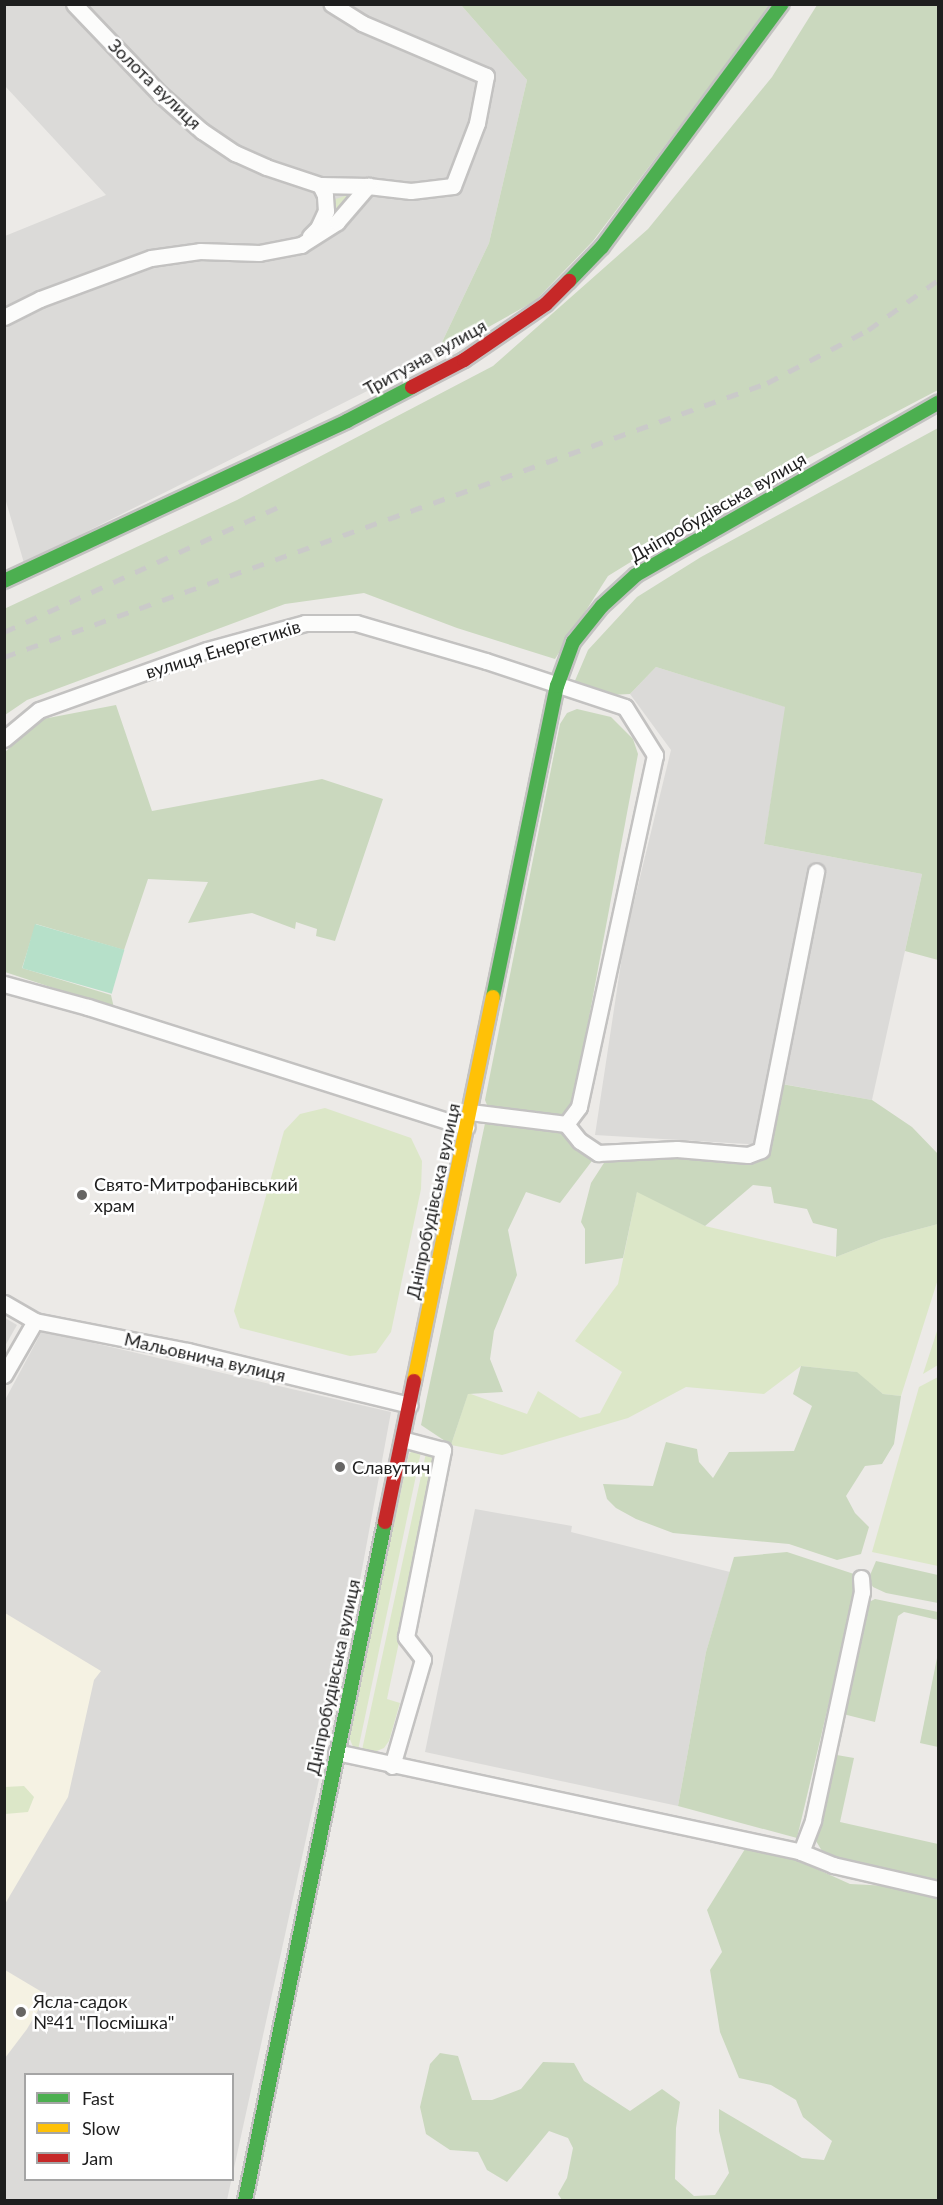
<!DOCTYPE html>
<meta charset="utf-8">
<style>
body{margin:0}
#map{position:relative;width:943px;height:2205px;overflow:hidden;background:#eceae7;font-family:Lato,sans-serif}
div>[style]{position:absolute}
.residential>*{inset:0;background:#dbdad8}
.education>*{inset:0;background:#f5f2e3}
.grass>*{inset:0;background:#dce7c8}
.forest>*{inset:0;background:#cad8be}
.pitch>*{inset:0;background:#b6e0c9;transform-origin:0 0}
.roads{filter:drop-shadow(2px 0 #c3c2c1) drop-shadow(-2px 0 #c3c2c1) drop-shadow(0 2px #c3c2c1) drop-shadow(0 -2px #c3c2c1)}
.street>*{height:15px;margin:-7.5px;padding:0 7.5px;transform-origin:7.5px;border-radius:7.5px;background:#fcfcfb}
.fast>*{height:14px;margin:-7px;padding:0 7px;transform-origin:7px;border-radius:7px;background:#4caf50}
.slow>*{height:14px;margin:-7px;padding:0 7px;transform-origin:7px;border-radius:7px;background:#ffc107}
.jam>*{height:14px;margin:-7px;padding:0 7px;transform-origin:7px;border-radius:7px;background:#c62828}
.rail>*{height:4.5px;margin-top:-2.25px;transform-origin:0;background:repeating-linear-gradient(90deg,#cacac9 0 12px,transparent 0 24px)}
.dots>*{width:16px;height:16px;translate:-50% -50%;box-sizing:border-box;border:3px solid #fff;border-radius:50%}
span{translate:-50% -50%;white-space:nowrap;text-align:center;line-height:1.15;-webkit-text-stroke:5px #fff;paint-order:stroke}
.street-label{font-size:18px;color:#1e1e1e}
.poi-label{font-size:18px;color:#1e1e1e}
.left{translate:0 -50%;text-align:left}
.frame{position:absolute;inset:0;border:6px solid #1e1e1e;pointer-events:none}
.legend{position:absolute;left:24px;top:2073px;width:210px;height:108px;box-sizing:border-box;background:#fff;border:2px solid #a5a5a5;margin:0;padding:8px 10px;list-style:none;font-size:18px;color:#1e1e1e}
.legend li{display:flex;align-items:center;gap:12px;height:30px}
.legend b{width:30px;border:2px solid #a5a5a5}
</style>
<div id="map">
<div class="residential">
<i style="clip-path:polygon(5px 4px,461px 5px,527px 80px,489px 243px,435px 357px,24px 563px,5px 498px,5px 236px,106px 195px,5px 86px)"></i>
<i style="clip-path:polygon(656px 667px,786px 707px,764px 844px,922px 874px,872px 1100px,777px 1083px,764px 1145px,595px 1135px,624px 943px,671px 750px,630px 694px)"></i>
<i style="clip-path:polygon(5px 1318px,17px 1325px,5px 1346px)"></i>
<i style="clip-path:polygon(evenodd,42px 1331px,391px 1412px,346px 1656px,227px 2200px,5px 2200px,5px 1400px,42px 1331px,26px 2074px,232px 2074px,232px 2180px,26px 2180px,26px 2074px)"></i>
<i style="clip-path:polygon(475px 1509px,572px 1526px,571px 1532px,730px 1572px,706px 1652px,678px 1806px,425px 1752px)"></i>
</div>
<div class="education">
<i style="clip-path:polygon(5px 1613px,101px 1671px,94px 1680px,68px 1797px,5px 1904px)"></i>
<i style="clip-path:polygon(5px 1970px,47px 1995px,27px 2029px,5px 2058px)"></i>
</div>
<div class="grass">
<i style="clip-path:polygon(356px 192px,324px 226px,333px 200px)"></i>
<i style="clip-path:polygon(325px 1108px,411px 1138px,422px 1161px,421px 1189px,391px 1332px,376px 1353px,350px 1356px,240px 1328px,234px 1311px,284px 1131px,300px 1114px)"></i>
<i style="clip-path:polygon(637px 1191px,705px 1226px,836px 1257px,882px 1239px,938px 1224px,938px 1279px,901px 1396px,883px 1394px,856px 1372px,801px 1366px,764px 1394px,686px 1387px,628px 1418px,502px 1455px,451px 1445px,468px 1393px,527px 1414px,538px 1391px,580px 1418px,600px 1413px,622px 1372px,575px 1341px,618px 1284px)"></i>
<i style="clip-path:polygon(938px 1328px,938px 1365px,923px 1374px)"></i>
<i style="clip-path:polygon(938px 1377px,938px 1566px,872px 1552px,919px 1387px)"></i>
<i style="clip-path:polygon(411px 1452px,421px 1452px,358px 1750px,353px 1747px,348px 1734px,409px 1454px)"></i>
<i style="clip-path:polygon(426px 1453px,432px 1457px,436px 1467px,387px 1699px,400px 1703px,389px 1741px,384px 1748px,372px 1753px,362px 1750px)"></i>
<i style="clip-path:polygon(24px 1786px,34px 1797px,28px 1812px,5px 1814px,5px 1787px)"></i>
</div>
<div class="forest">
<i style="clip-path:polygon(461px 5px,771px 5px,593px 241px,535px 301px,435px 357px,489px 243px,527px 80px)"></i>
<i style="clip-path:polygon(817px 5px,938px 5px,938px 390px,749px 489px,608px 576px,555px 659px,457px 628px,364px 593px,285px 604px,27px 700px,5px 715px,4px 609px,237px 500px,493px 366px,648px 229px,772px 77px)"></i>
<i style="clip-path:polygon(938px 428px,938px 960px,905px 951px,922px 874px,764px 844px,785px 707px,656px 667px,630px 694px,610px 695px,574px 683px,588px 650px,637px 597px,701px 557px)"></i>
<i style="clip-path:polygon(116px 705px,152px 811px,322px 779px,383px 799px,335px 941px,316px 936px,317px 929px,296px 922px,295px 929px,252px 913px,188px 923px,208px 882px,148px 879px,124px 950px,36px 924px,22px 968px,111px 995px,114px 1008px,5px 972px,5px 752px,43px 719px)"></i>
<i style="clip-path:polygon(577px 709px,611px 717px,633px 739px,638px 754px,574px 1098px,571px 1107px,560px 1119px,489px 1110px,485px 1100px,560px 724px,567px 713px)"></i>
<i style="clip-path:polygon(776px 1083px,872px 1100px,912px 1127px,938px 1154px,938px 1224px,882px 1239px,836px 1257px,837px 1229px,813px 1223px,807px 1209px,774px 1203px,771px 1187px,753px 1185px,705px 1226px,637px 1192px,623px 1258px,585px 1264px,585px 1229px,581px 1222px,591px 1183px,611px 1152px,761px 1150px)"></i>
<i style="clip-path:polygon(487px 1114px,566px 1124px,598px 1153px,560px 1203px,526px 1192px,508px 1230px,517px 1275px,494px 1331px,490px 1359px,503px 1392px,468px 1394px,451px 1445px,421px 1425px)"></i>
<i style="clip-path:polygon(801px 1366px,857px 1372px,883px 1394px,901px 1396px,894px 1444px,882px 1464px,865px 1466px,846px 1496px,855px 1513px,869px 1527px,861px 1554px,837px 1560px,789px 1544px,673px 1533px,636px 1519px,616px 1508px,607px 1499px,603px 1484px,653px 1486px,666px 1442px,697px 1449px,699px 1462px,713px 1478px,729px 1452px,794px 1451px,812px 1406px,793px 1394px)"></i>
<i style="clip-path:polygon(787px 1552px,857px 1575px,856px 1588px,797px 1838px,678px 1806px,706px 1652px,734px 1557px)"></i>
<i style="clip-path:polygon(876px 1561px,938px 1575px,938px 1603px,886px 1593px,873px 1587px,868px 1580px)"></i>
<i style="clip-path:polygon(875px 1599px,938px 1612px,938px 1620px,904px 1612px,898px 1616px,875px 1722px,839px 1713px,865px 1604px)"></i>
<i style="clip-path:polygon(938px 1653px,938px 1747px,920px 1743px)"></i>
<i style="clip-path:polygon(831px 1754px,854px 1758px,840px 1822px,938px 1844px,938px 1884px,834px 1861px,822px 1851px,816px 1841px,816px 1832px)"></i>
<i style="clip-path:polygon(745px 1849px,788px 1856px,850px 1884px,909px 1887px,938px 1894px,938px 2200px,562px 2200px,558px 2194px,567px 2178px,573px 2148px,568px 2138px,549px 2131px,507px 2182px,487px 2170px,478px 2152px,450px 2150px,426px 2134px,420px 2107px,430px 2064px,440px 2053px,458px 2056px,472px 2100px,492px 2100px,521px 2089px,543px 2062px,574px 2063px,584px 2081px,630px 2111px,662px 2089px,680px 2102px,676px 2128px,675px 2179px,694px 2196px,715px 2195px,729px 2173px,719px 2131px,719px 2109px,802px 2158px,824px 2160px,832px 2141px,803px 2117px,796px 2100px,771px 2085px,739px 2078px,720px 2032px,710px 1970px,722px 1952px,707px 1910px)"></i>
</div>
<div class="pitch">
<i style="left:35px;top:924px;width:93px;height:46px;rotate:16deg"></i>
</div>
<div class="roads">
<div class="street">
<i style="left:74px;top:4px;width:124px;rotate:46.3deg"></i>
<i style="left:160px;top:94px;width:56px;rotate:41.4deg"></i>
<i style="left:202px;top:131px;width:40px;rotate:34deg"></i>
<i style="left:235px;top:153px;width:34px;rotate:24deg"></i>
<i style="left:266px;top:167px;width:57px;rotate:18.4deg"></i>
<i style="left:320px;top:185px;width:48px;rotate:1.2deg"></i>
<i style="left:368px;top:186px;width:43px;rotate:6.6deg"></i>
<i style="left:411px;top:191px;width:42px;rotate:-6.8deg"></i>
<i style="left:453px;top:186px;width:67px;rotate:-69.1deg"></i>
<i style="left:477px;top:123px;width:48px;rotate:-79.2deg"></i>
<i style="left:486px;top:76px;width:135px;rotate:-156.9deg"></i>
<i style="left:362px;top:23px;width:36px;rotate:-148deg"></i>
<i style="left:310px;top:236px;width:11px;rotate:-45deg"></i>
<i style="left:318px;top:228px;width:19px;rotate:-65deg"></i>
<i style="left:326px;top:211px;width:16px;rotate:-94deg"></i>
<i style="left:325px;top:195px;width:11px;rotate:-117deg"></i>
<i style="left:4px;top:317px;width:40px;rotate:-26.6deg"></i>
<i style="left:40px;top:299px;width:118px;rotate:-20.3deg"></i>
<i style="left:151px;top:258px;width:49px;rotate:-8.1deg"></i>
<i style="left:200px;top:251px;width:59px;rotate:1.9deg"></i>
<i style="left:259px;top:253px;width:43px;rotate:-10.8deg"></i>
<i style="left:301px;top:245px;width:43px;rotate:-32.6deg"></i>
<i style="left:337px;top:222px;width:48px;rotate:-49.3deg"></i>
<i style="left:4px;top:739px;width:45px;rotate:-39.6deg"></i>
<i style="left:39px;top:710px;width:178px;rotate:-19.7deg"></i>
<i style="left:207px;top:650px;width:102px;rotate:-15.4deg"></i>
<i style="left:305px;top:623px;width:51px"></i>
<i style="left:356px;top:623px;width:135px;rotate:16.3deg"></i>
<i style="left:486px;top:661px;width:146px;rotate:18.3deg"></i>
<i style="left:625px;top:707px;width:57px;rotate:58deg"></i>
<i style="left:655px;top:755px;width:360px;rotate:102.2deg"></i>
<i style="left:579px;top:1107px;width:21px;rotate:127deg"></i>
<i style="left:4px;top:984px;width:87px;rotate:15.3deg"></i>
<i style="left:88px;top:1007px;width:397px;rotate:17.6deg"></i>
<i style="left:470px;top:1112px;width:97px;rotate:7.1deg"></i>
<i style="left:566px;top:1124px;width:22px;rotate:51deg"></i>
<i style="left:580px;top:1141px;width:22px;rotate:34deg"></i>
<i style="left:598px;top:1153px;width:79px;rotate:-2.9deg"></i>
<i style="left:677px;top:1149px;width:71px;rotate:4.8deg"></i>
<i style="left:748px;top:1155px;width:14px;rotate:-21deg"></i>
<i style="left:761px;top:1150px;width:284px;rotate:-78.8deg"></i>
<i style="left:4px;top:1303px;width:36px;rotate:30deg"></i>
<i style="left:35px;top:1321px;width:156px;rotate:11.1deg"></i>
<i style="left:188px;top:1351px;width:228px;rotate:13.7deg"></i>
<i style="left:4px;top:1375px;width:62px;rotate:-60.1deg"></i>
<i style="left:336px;top:1752px;width:476px;rotate:12.1deg"></i>
<i style="left:801px;top:1852px;width:35px;rotate:22deg"></i>
<i style="left:833px;top:1865px;width:108px;rotate:12.9deg"></i>
<i style="left:392px;top:1766px;width:111px;rotate:-73.8deg"></i>
<i style="left:423px;top:1659px;width:28px;rotate:-128deg"></i>
<i style="left:406px;top:1637px;width:191px;rotate:-78.8deg"></i>
<i style="left:443px;top:1450px;width:42px;rotate:-165deg"></i>
<i style="left:801px;top:1852px;width:34px;rotate:-69deg"></i>
<i style="left:813px;top:1820px;width:233px;rotate:-77.9deg"></i>
<i style="left:862px;top:1592px;width:14px;rotate:-94deg"></i>
</div>
<div class="fast">
<i style="left:569px;top:281px;width:47px;rotate:-45.9deg"></i>
<i style="left:602px;top:247px;width:302px;rotate:-53.5deg"></i>
<i style="left:4px;top:581px;width:378px;rotate:-25deg"></i>
<i style="left:347px;top:421px;width:73px;rotate:-27.6deg"></i>
<i style="left:493px;top:997px;width:318px;rotate:-78.4deg"></i>
<i style="left:557px;top:686px;width:47px;rotate:-70deg"></i>
<i style="left:573px;top:642px;width:46px;rotate:-51.1deg"></i>
<i style="left:602px;top:606px;width:46px;rotate:-42.4deg"></i>
<i style="left:636px;top:575px;width:348px;rotate:-29.7deg"></i>
<i style="left:245px;top:2200px;width:692px;rotate:-78.33deg"></i>
</div>
<div class="slow">
<i style="left:414px;top:1381px;width:392px;rotate:-78.4deg"></i>
</div>
<div class="jam">
<i style="left:412px;top:387px;width:59px;rotate:-27.4deg"></i>
<i style="left:464px;top:360px;width:99px;rotate:-34.3deg"></i>
<i style="left:546px;top:304px;width:33px;rotate:-45deg"></i>
<i style="left:385px;top:1522px;width:144px;rotate:-78.4deg"></i>
</div>
</div>
<div class="rail">
<i style="left:4px;top:632px;width:303px;rotate:-24.5deg"></i>
<i style="left:4px;top:657px;width:811px;rotate:-19.75deg"></i>
<i style="left:767px;top:383px;width:114px;rotate:-27.7deg"></i>
<i style="left:868px;top:330px;width:86px;rotate:-35.5deg"></i>
</div>
<div class="dots">
<i style="left:82px;top:1195px;background:#666564"></i>
<i style="left:340px;top:1467px;background:#666564"></i>
<i style="left:21px;top:2012px;background:#666564"></i>
</div>
<div class="street-label">
<span style="left:155px;top:84px;rotate:44deg">Золота вулиця</span>
<span style="left:425px;top:357px;rotate:-29deg">Тритузна вулиця</span>
<span style="left:718px;top:507px;rotate:-30deg">Дніпробудівська вулиця</span>
<span style="left:223px;top:649px;rotate:-17deg">вулиця Енергетиків</span>
<span style="left:433px;top:1201px;rotate:-78deg">Дніпробудівська вулиця</span>
<span style="left:205px;top:1357px;rotate:13deg">Мальовнича вулиця</span>
<span style="left:333px;top:1677px;rotate:-78deg">Дніпробудівська вулиця</span>
</div>
<div class="poi-label">
<span class="left" style="left:94px;top:1195px">Свято-Митрофанівський<br>храм</span>
<span class="left" style="left:352px;top:1467px">Славутич</span>
<span class="left" style="left:33px;top:2012px">Ясла-садок<br>№41 "Посмішка"</span>
</div>
<div class="frame"></div>
<ul class="legend">
<li><b style="height:8px;background:#4caf50"></b>Fast</li>
<li><b style="height:8px;background:#ffc107"></b>Slow</li>
<li><b style="height:8px;background:#c62828"></b>Jam</li>
</ul>
</div>
